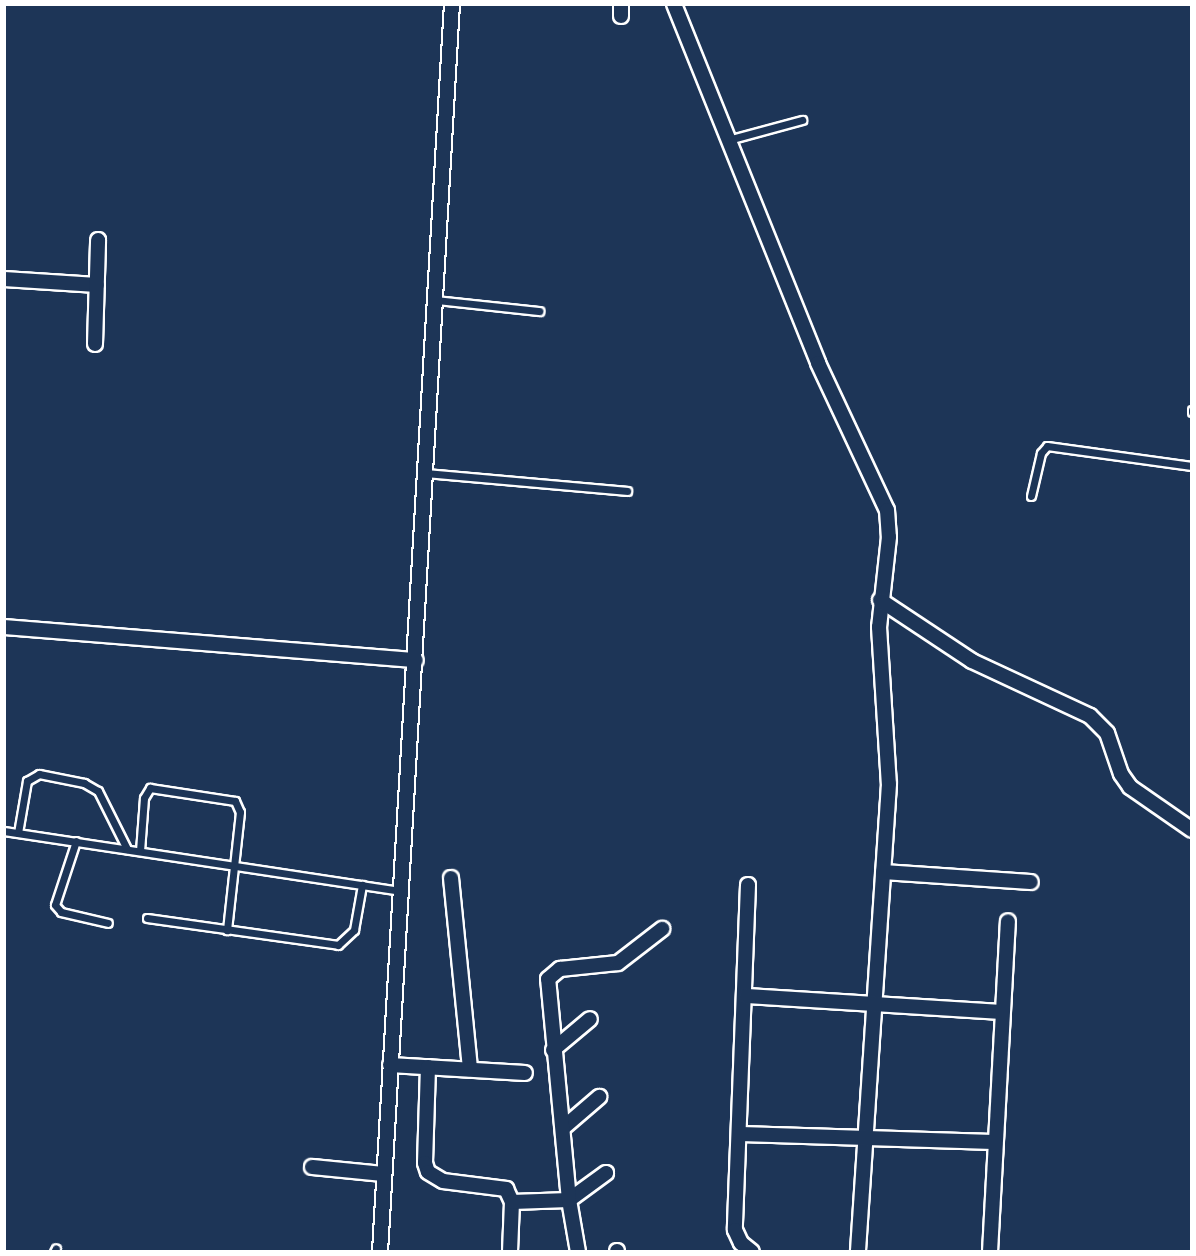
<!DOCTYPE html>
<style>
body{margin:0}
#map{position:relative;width:1196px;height:1256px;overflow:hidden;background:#1d3557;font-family:"Architects Daughter",sans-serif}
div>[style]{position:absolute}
.roads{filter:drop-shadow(2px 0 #fff) drop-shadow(-2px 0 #fff) drop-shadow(0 2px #fff) drop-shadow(0 -2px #fff)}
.lane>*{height:7px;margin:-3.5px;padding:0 3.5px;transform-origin:3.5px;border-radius:3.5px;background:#1d3557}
.street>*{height:14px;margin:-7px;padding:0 7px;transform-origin:7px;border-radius:7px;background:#1d3557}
span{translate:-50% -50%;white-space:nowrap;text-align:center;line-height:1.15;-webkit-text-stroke:4.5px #1d3557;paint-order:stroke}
.frame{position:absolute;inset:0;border:6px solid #fff;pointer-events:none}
</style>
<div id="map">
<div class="roads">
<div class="lane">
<i style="left:728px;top:140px;width:77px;rotate:-15.1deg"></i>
<i style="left:436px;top:300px;width:104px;rotate:6.1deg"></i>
<i style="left:1192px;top:410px;width:2px;rotate:90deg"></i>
<i style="left:426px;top:473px;width:202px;rotate:5.1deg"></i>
<i style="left:1031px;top:496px;width:44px;rotate:-76.9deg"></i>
<i style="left:1041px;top:453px;width:9px;rotate:-49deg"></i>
<i style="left:1047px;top:446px;width:146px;rotate:7.9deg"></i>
<i style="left:4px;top:831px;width:402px;rotate:8.6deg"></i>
<i style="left:18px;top:833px;width:53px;rotate:-80.2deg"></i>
<i style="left:27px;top:781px;width:14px;rotate:-30deg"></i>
<i style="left:39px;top:774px;width:46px;rotate:11.3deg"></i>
<i style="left:84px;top:783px;width:16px;rotate:30deg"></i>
<i style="left:98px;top:791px;width:65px;rotate:63.4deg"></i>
<i style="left:76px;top:841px;width:67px;rotate:108.2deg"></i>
<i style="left:55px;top:905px;width:9px;rotate:49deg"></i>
<i style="left:61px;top:912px;width:48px;rotate:13.2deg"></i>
<i style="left:140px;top:851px;width:53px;rotate:-85.7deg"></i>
<i style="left:144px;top:798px;width:12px;rotate:-59deg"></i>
<i style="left:150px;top:788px;width:86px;rotate:8.7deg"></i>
<i style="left:235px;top:801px;width:12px;rotate:66deg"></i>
<i style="left:240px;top:812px;width:119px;rotate:96.3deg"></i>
<i style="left:147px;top:918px;width:193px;rotate:8deg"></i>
<i style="left:338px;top:945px;width:22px;rotate:-43deg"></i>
<i style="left:354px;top:930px;width:46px;rotate:-79.9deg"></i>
<i style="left:54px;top:1252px;width:4px;rotate:-63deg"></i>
</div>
<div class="street">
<i style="left:674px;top:4px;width:387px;rotate:68.1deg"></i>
<i style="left:818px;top:363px;width:162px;rotate:64.9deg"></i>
<i style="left:887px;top:510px;width:27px;rotate:86deg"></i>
<i style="left:889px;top:537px;width:91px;rotate:96.3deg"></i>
<i style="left:879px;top:627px;width:157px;rotate:86.4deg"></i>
<i style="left:889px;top:784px;width:469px;rotate:93.8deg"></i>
<i style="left:621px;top:16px;width:12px;rotate:-90deg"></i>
<i style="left:4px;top:279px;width:93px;rotate:3.7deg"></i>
<i style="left:95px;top:344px;width:104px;rotate:-88.3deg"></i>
<i style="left:880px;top:600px;width:110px;rotate:33.5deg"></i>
<i style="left:972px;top:661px;width:130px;rotate:25deg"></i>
<i style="left:1090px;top:716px;width:24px;rotate:45deg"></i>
<i style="left:1107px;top:733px;width:43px;rotate:71.1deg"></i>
<i style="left:1121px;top:774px;width:16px;rotate:55deg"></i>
<i style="left:1130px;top:787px;width:75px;rotate:34.7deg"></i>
<i style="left:4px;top:627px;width:413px;rotate:4.6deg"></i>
<i style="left:883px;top:872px;width:148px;rotate:3.9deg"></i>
<i style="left:451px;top:878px;width:192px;rotate:84.3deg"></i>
<i style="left:748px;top:885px;width:345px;rotate:92.2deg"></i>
<i style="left:735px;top:1230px;width:14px;rotate:65deg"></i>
<i style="left:741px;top:1243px;width:14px;rotate:39deg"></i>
<i style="left:746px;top:996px;width:257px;rotate:3.6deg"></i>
<i style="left:553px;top:1050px;width:48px;rotate:-40deg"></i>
<i style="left:390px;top:1065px;width:135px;rotate:3.4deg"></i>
<i style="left:428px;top:1067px;width:96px;rotate:91.8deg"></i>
<i style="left:425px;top:1163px;width:9px;rotate:72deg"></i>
<i style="left:428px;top:1172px;width:17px;rotate:31deg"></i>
<i style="left:443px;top:1181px;width:64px;rotate:7.2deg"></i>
<i style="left:506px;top:1189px;width:14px;rotate:65deg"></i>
<i style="left:512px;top:1202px;width:50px;rotate:92.3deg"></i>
<i style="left:563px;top:1128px;width:48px;rotate:-40.7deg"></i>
<i style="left:740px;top:1134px;width:254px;rotate:1.8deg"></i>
<i style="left:312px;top:1167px;width:72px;rotate:5.6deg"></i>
<i style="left:512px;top:1202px;width:57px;rotate:-2deg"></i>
<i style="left:569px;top:1200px;width:46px;rotate:-36.1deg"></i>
<i style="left:380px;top:1252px;width:1250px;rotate:-86.7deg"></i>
<i style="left:578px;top:1252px;width:53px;rotate:-99.8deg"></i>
<i style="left:569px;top:1200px;width:222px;rotate:-95.4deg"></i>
<i style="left:548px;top:979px;width:16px;rotate:-40deg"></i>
<i style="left:560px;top:969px;width:58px;rotate:-5.9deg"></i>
<i style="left:618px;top:963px;width:56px;rotate:-37.7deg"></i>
<i style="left:617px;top:1252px;width:1px;rotate:-90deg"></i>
<i style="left:990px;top:1252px;width:331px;rotate:-86.9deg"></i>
</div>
</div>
<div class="frame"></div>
</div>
